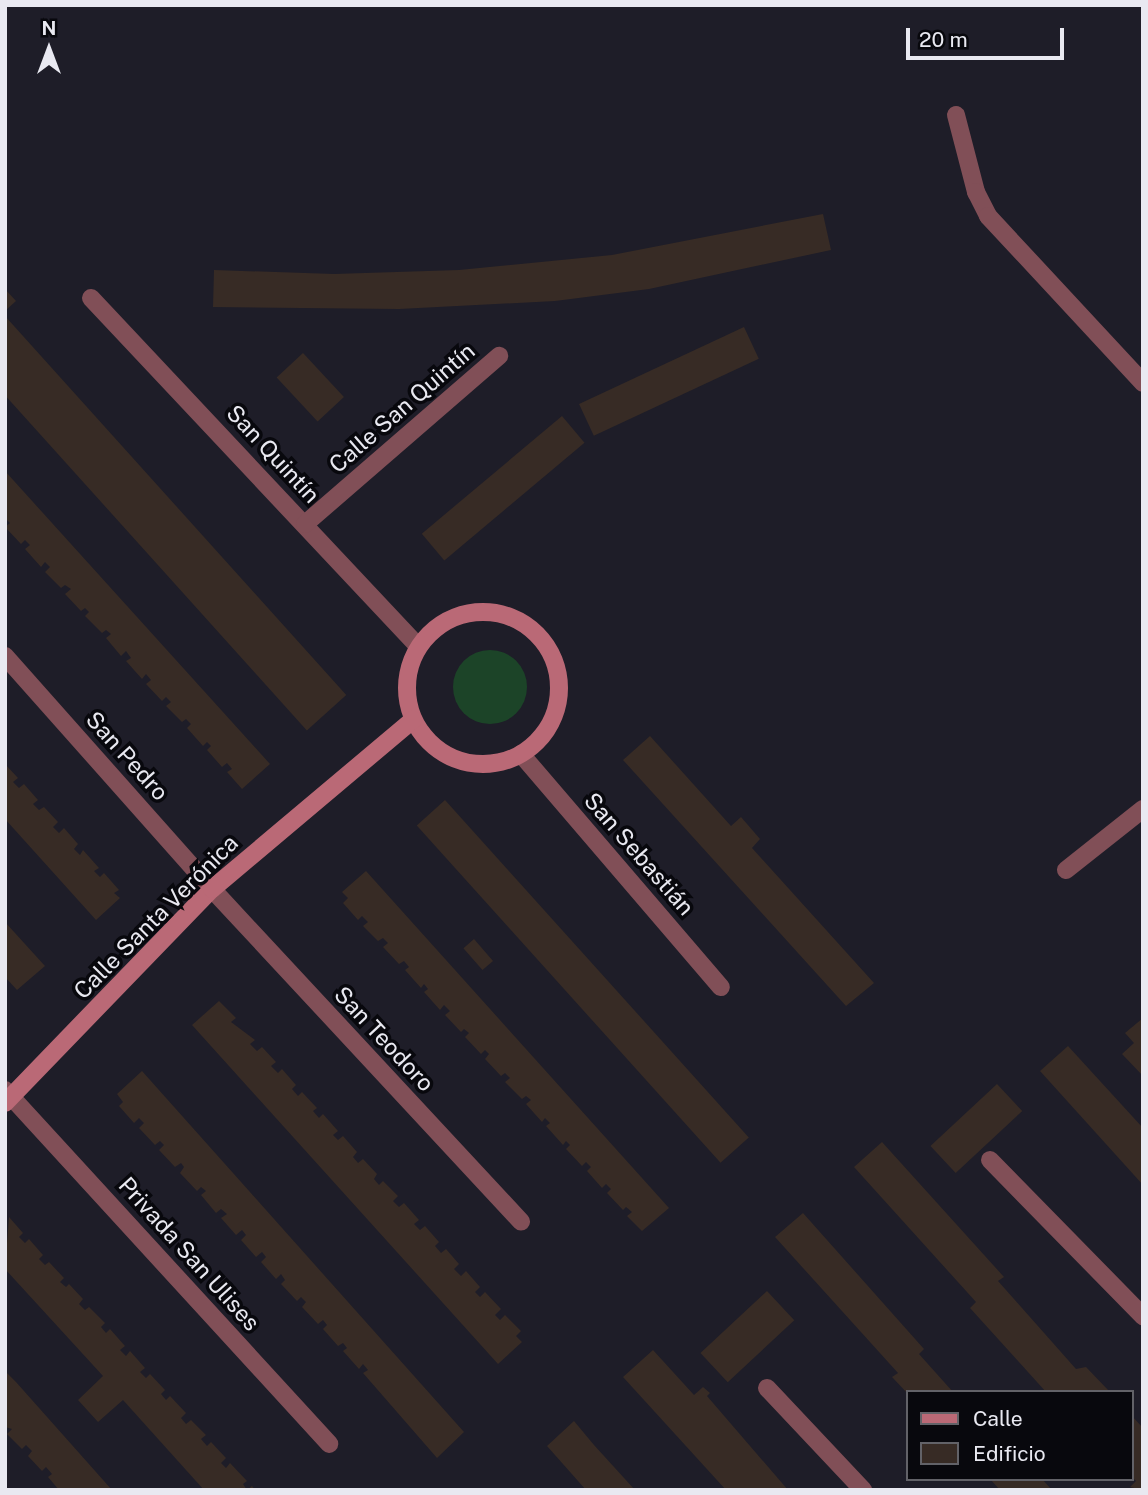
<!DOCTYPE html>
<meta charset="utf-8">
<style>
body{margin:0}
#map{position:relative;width:1148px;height:1495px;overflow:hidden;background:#1e1d28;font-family:"Public Sans",sans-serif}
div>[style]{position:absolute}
.green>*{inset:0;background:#1c4428}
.round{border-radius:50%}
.building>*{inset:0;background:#372b25;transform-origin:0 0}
.street>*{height:18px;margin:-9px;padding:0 9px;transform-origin:9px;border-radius:9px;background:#814f57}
.secondary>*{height:18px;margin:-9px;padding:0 9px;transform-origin:9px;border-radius:9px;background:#ba6976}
.secondary>.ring{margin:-9px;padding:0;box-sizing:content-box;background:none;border:18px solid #ba6976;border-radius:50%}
span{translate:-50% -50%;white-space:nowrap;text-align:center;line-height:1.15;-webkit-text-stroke:7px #08080d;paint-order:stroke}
.street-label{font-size:23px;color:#e9e9f1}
.frame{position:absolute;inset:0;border:7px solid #e9e9f1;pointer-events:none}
.legend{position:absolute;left:906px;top:1390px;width:228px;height:91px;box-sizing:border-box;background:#08080d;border:2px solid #626268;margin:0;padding:9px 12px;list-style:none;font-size:21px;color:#e9e9f1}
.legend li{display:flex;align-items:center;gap:14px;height:35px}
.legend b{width:35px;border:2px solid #626268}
.north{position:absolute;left:14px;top:14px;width:70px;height:70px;-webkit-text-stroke:5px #08080d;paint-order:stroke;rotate:0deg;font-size:19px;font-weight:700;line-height:28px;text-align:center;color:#e9e9f1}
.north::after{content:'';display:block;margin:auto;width:24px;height:32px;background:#e9e9f1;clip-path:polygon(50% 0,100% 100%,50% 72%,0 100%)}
.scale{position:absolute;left:906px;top:28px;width:158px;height:32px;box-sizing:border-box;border:4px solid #e9e9f1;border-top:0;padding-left:9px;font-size:21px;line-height:24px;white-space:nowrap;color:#e9e9f1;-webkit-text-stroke:5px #08080d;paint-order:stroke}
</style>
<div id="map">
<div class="green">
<i class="round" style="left:453px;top:650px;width:74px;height:74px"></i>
</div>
<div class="building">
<i style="clip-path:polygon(823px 214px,831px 250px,649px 289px,555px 301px,399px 309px,213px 307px,214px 270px,334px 274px,459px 270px,612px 255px)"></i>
<i style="clip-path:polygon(5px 289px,16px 301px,5px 311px)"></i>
<i style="left:5px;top:316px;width:510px;height:53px;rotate:48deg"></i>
<i style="left:744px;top:327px;width:35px;height:182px;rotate:65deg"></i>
<i style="left:303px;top:353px;width:60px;height:36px;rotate:47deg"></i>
<i style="left:562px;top:416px;width:35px;height:183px;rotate:50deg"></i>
<i style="clip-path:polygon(5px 471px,270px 764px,242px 789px,227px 772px,232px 769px,227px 763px,222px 767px,207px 750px,211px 746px,207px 742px,203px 746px,187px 728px,191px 724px,186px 719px,182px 722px,166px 706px,171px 702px,166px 697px,162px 701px,146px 684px,151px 680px,146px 674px,142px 679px,126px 661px,131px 658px,126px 651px,121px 656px,106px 638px,111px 634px,106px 630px,102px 633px,85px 616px,89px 612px,85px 608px,81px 611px,65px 594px,71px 589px,65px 585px,61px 588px,45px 572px,50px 567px,45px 562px,41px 567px,25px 549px,30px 545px,25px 540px,21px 544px,5px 527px,10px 523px,5px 518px)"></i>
<i style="clip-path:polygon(650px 736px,731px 826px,741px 817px,760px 839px,752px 848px,874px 983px,846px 1006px,623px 760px)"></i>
<i style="clip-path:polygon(5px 764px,18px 778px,13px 782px,19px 788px,24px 784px,38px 800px,33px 804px,39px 810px,44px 807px,58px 822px,53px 827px,59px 833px,64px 828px,78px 844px,74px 849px,80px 855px,83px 850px,99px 868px,94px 871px,100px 877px,104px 873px,119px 890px,114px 893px,120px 898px,96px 920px,5px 819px)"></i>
<i style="left:445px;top:800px;width:454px;height:38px;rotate:48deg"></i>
<i style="clip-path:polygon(366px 871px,669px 1208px,642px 1231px,627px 1216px,632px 1212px,626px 1207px,623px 1210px,607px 1193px,611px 1189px,606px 1184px,602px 1188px,587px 1171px,591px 1167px,586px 1162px,582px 1166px,566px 1149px,570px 1145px,566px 1141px,563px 1145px,546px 1126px,550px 1123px,545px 1118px,542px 1122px,526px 1104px,531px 1100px,526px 1096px,522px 1099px,505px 1082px,510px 1078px,505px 1073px,501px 1076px,485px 1059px,489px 1054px,485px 1050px,481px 1054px,465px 1037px,469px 1033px,464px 1029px,461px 1032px,445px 1015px,450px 1011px,444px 1005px,440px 1010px,424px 992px,428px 989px,424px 984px,421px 988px,405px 970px,409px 967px,404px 961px,399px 964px,383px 947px,388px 943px,383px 938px,378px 941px,363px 926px,368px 922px,362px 916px,358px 920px,343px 903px,348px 898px,342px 892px)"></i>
<i style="clip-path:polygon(5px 922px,45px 966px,17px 990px,5px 977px)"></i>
<i style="left:474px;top:939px;width:29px;height:14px;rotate:49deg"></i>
<i style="clip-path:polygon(219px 1001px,236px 1018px,231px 1022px,255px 1040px,250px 1044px,257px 1051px,262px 1047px,276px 1062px,271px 1066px,278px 1073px,282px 1069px,296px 1085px,292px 1089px,298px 1096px,302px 1092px,317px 1108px,313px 1111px,319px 1118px,323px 1114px,338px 1131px,333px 1135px,338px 1140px,343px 1136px,357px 1152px,353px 1157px,358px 1163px,363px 1159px,377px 1174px,374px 1179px,379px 1185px,383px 1181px,398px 1196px,393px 1201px,399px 1207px,404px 1203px,419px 1220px,414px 1224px,420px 1230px,425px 1226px,439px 1242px,435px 1246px,441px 1253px,446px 1249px,459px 1264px,454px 1269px,461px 1276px,466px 1271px,480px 1287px,475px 1292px,480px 1297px,485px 1292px,501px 1309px,495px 1315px,500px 1320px,505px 1315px,521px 1331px,516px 1336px,522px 1342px,498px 1364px,192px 1025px)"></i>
<i style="clip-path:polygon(1143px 1018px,1143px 1076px,1122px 1054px,1134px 1043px,1125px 1033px)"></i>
<i style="clip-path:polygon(1068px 1046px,1143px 1128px,1143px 1185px,1040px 1071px)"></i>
<i style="clip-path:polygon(142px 1071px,464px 1432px,437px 1458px,363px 1373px,368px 1370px,363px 1364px,359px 1369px,343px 1351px,347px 1348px,343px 1343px,338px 1346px,323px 1329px,327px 1325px,323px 1320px,318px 1324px,302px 1307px,306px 1302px,301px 1297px,297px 1301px,281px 1284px,285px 1280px,281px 1274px,276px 1279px,261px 1262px,266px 1257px,262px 1252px,256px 1257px,241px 1240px,246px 1235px,242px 1230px,236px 1235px,221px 1218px,227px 1214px,221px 1209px,216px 1213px,201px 1195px,206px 1191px,201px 1187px,197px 1191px,180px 1173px,184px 1167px,181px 1163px,175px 1167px,159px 1150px,164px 1145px,160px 1141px,155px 1145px,139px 1128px,144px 1123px,139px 1118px,134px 1123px,119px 1106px,123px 1102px,117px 1094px)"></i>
<i style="left:997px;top:1084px;width:37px;height:91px;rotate:47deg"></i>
<i style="clip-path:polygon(882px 1142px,1004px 1277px,998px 1281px,1076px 1369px,1086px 1367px,1110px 1392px,1046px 1392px,970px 1308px,976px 1302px,854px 1167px)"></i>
<i style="clip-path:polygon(803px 1213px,924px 1349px,919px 1354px,953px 1392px,908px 1394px,892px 1377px,898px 1373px,775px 1237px)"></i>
<i style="clip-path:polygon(9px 1217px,23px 1233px,19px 1237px,25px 1243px,29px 1239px,43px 1255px,39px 1259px,45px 1265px,49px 1262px,64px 1278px,60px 1282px,66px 1287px,69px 1284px,83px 1299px,79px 1304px,85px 1310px,89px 1307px,105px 1323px,101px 1327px,106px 1333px,110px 1329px,125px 1346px,120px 1350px,126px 1356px,130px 1351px,145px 1368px,140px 1372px,146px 1378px,150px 1374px,165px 1390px,161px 1394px,166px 1400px,170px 1396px,186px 1413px,181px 1418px,186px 1424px,191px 1420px,206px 1435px,201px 1439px,207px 1446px,211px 1442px,226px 1458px,221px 1463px,226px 1468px,230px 1463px,247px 1481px,243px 1484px,247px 1490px,252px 1486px,255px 1490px,204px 1490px,123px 1400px,98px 1422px,78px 1400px,103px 1376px,5px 1269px)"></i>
<i style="left:767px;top:1291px;width:40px;height:91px;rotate:47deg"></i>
<i style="clip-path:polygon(653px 1350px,694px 1395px,703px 1387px,710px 1393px,707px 1396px,788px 1490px,726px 1490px,623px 1377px)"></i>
<i style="clip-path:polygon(5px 1371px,16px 1382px,112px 1490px,59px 1490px,48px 1477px,52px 1474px,46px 1467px,42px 1471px,28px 1456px,32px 1451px,26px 1445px,22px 1449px,7px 1434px,12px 1429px,5px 1427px)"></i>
<i style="clip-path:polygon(1132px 1416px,1143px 1428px,1143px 1490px,1130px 1487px,1136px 1481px,1132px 1477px)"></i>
<i style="clip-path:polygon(574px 1421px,594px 1445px,635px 1490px,586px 1490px,547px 1446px)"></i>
<i style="clip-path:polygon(990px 1479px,1042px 1479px,1052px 1490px,1000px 1490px)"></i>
</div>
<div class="street">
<i style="left:956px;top:115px;width:80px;rotate:75.4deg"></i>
<i style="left:976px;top:192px;width:27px;rotate:63deg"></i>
<i style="left:988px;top:216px;width:228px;rotate:47.1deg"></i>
<i style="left:91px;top:298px;width:478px;rotate:46.8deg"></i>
<i style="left:305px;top:524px;width:257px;rotate:-40.9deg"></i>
<i style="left:5px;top:656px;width:312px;rotate:48.4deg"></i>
<i style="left:212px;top:889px;width:454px;rotate:47.1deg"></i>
<i style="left:521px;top:754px;width:307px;rotate:49.4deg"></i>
<i style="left:1066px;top:870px;width:98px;rotate:-38.4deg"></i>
<i style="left:5px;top:1090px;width:480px;rotate:47.5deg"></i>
<i style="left:990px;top:1160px;width:219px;rotate:45.6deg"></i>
<i style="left:767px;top:1388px;width:140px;rotate:46.7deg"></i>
</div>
<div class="secondary">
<i class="ring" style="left:407px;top:612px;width:134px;height:134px"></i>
<i style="left:5px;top:1103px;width:298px;rotate:-46deg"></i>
<i style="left:212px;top:889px;width:263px;rotate:-40.1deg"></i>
</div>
<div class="street-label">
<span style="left:402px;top:408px;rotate:-41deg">Calle San Quintín</span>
<span style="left:273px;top:454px;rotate:47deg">San Quintín</span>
<span style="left:127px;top:756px;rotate:48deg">San Pedro</span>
<span style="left:639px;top:854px;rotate:49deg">San Sebastián</span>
<span style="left:156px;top:917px;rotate:-45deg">Calle Santa Verónica</span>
<span style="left:384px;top:1039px;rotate:47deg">San Teodoro</span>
<span style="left:189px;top:1254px;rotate:48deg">Privada San Ulises</span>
</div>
<div class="frame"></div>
<ul class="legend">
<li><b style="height:9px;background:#ba6976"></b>Calle</li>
<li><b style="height:19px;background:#372b25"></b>Edificio</li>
</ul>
<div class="north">N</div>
<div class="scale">20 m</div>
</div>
